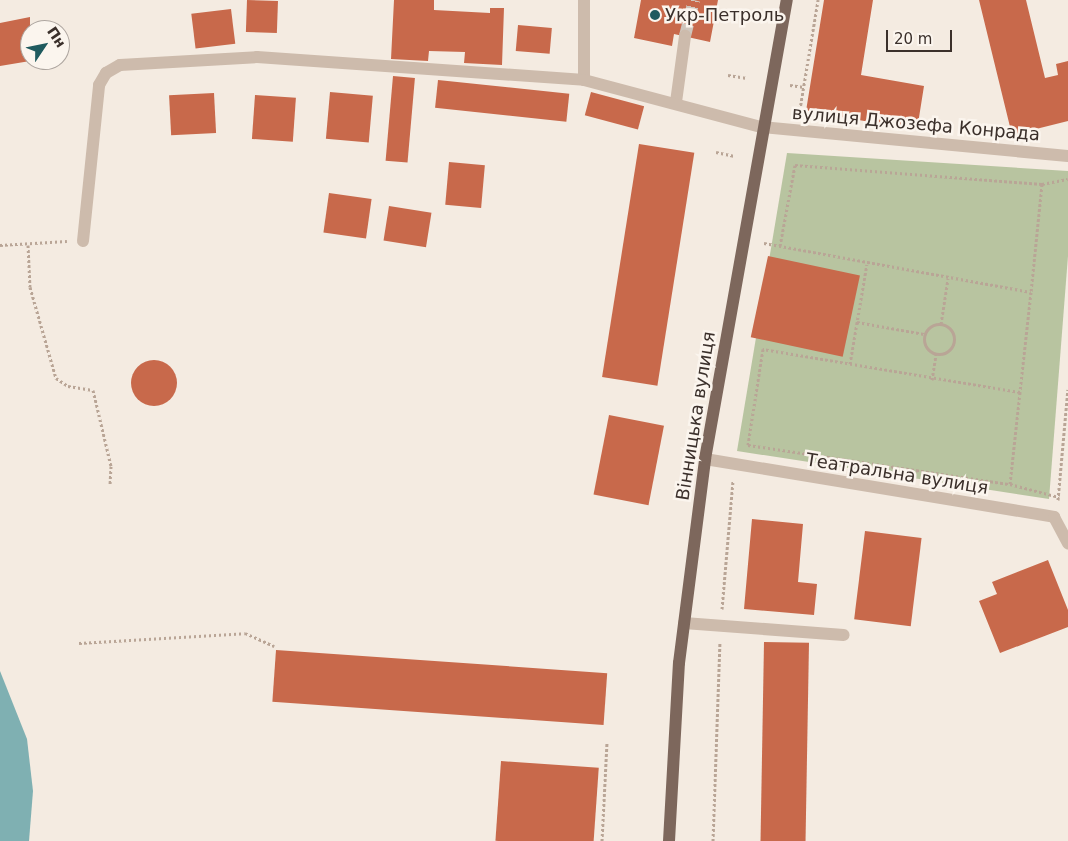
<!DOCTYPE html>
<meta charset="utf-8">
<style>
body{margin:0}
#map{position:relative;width:1068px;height:841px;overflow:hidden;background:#f4ebe1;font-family:"DejaVu Sans",sans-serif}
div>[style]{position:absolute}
.green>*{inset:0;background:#b8c4a0}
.water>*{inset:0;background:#7fb0b2}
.building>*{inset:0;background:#c8694b;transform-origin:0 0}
.round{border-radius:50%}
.minor-tunnel>*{height:12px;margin-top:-6px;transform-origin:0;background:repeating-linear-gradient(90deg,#cfc6bd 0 12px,transparent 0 18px)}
.path>*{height:3px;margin-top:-1.5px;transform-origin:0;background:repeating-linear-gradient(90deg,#b9a596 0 2.5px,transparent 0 5px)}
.path>.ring{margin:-1.5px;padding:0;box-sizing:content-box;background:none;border:3px solid #b9a596;border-radius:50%}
.minor>*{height:12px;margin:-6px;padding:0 6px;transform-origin:6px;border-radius:6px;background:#cdbbac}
.major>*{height:12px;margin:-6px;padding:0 6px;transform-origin:6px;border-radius:6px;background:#7d675c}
.dots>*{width:14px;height:14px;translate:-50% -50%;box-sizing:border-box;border:2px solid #fbf5ee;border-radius:50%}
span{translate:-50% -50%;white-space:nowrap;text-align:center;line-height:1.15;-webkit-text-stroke:5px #fbf5ee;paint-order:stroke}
.poi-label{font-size:18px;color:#3b302b}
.left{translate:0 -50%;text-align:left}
.street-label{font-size:18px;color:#3b302b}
.north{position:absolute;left:20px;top:20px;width:50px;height:50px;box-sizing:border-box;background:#fbf5ee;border:1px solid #aea6a0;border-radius:50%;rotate:56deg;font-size:14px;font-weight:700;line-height:20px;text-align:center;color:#3b302b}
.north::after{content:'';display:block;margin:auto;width:18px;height:22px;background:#1f5a5e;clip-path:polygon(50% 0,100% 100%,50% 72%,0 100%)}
.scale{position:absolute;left:886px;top:30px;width:66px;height:22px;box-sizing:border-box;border:2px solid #3b302b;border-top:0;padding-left:6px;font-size:15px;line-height:18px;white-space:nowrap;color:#3b302b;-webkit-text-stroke:4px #fbf5ee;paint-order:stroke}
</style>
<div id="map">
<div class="green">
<i style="clip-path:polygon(787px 153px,1068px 171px,1068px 256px,1049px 499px,737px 451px)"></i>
</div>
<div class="water">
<i style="clip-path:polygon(0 671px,27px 739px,33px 791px,29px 841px,0 841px)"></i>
</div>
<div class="building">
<i style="left:247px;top:0;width:31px;height:32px;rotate:2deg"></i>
<i style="clip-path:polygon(394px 0,434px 0,434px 10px,490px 13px,490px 8px,504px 8px,502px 65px,464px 63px,465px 52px,429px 51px,428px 61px,391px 59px)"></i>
<i style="clip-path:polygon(641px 0,718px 0,710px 42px,674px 34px,672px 46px,634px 38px)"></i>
<i style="clip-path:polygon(824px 0,873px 0,861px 75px,924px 86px,917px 130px,806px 111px)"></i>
<i style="clip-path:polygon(979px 0,1026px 0,1045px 78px,1058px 75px,1056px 64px,1068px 61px,1068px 121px,1012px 135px)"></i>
<i style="left:231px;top:9px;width:35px;height:40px;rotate:83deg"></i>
<i style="clip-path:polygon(30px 17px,30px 61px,0 66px,0 23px)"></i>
<i style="left:518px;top:25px;width:34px;height:26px;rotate:5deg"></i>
<i style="left:393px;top:76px;width:22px;height:85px;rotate:5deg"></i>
<i style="left:438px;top:80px;width:132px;height:28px;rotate:6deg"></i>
<i style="left:330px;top:92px;width:43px;height:47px;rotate:5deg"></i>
<i style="left:591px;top:92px;width:55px;height:24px;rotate:15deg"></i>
<i style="left:214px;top:93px;width:40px;height:45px;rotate:87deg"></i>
<i style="left:255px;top:95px;width:41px;height:44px;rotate:4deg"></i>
<i style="left:639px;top:144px;width:56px;height:236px;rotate:9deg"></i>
<i style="left:449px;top:162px;width:36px;height:43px;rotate:5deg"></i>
<i style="left:329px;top:193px;width:43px;height:40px;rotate:8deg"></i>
<i style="left:389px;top:206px;width:43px;height:35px;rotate:9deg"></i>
<i style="left:768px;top:256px;width:94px;height:83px;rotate:12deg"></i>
<i class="round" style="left:131px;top:360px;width:46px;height:46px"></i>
<i style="left:609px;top:415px;width:56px;height:81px;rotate:11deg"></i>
<i style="clip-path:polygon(752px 519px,803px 524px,798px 582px,817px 584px,814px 615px,744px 609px)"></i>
<i style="left:865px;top:531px;width:57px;height:89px;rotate:7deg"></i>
<i style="clip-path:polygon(1048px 560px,1068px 610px,1068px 627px,1000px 653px,979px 601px,997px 594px,992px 582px)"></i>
<i style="left:764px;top:642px;width:45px;height:199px;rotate:1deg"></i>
<i style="left:276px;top:650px;width:332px;height:52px;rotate:4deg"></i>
<i style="left:501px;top:761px;width:98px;height:80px;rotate:4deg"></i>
</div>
<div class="minor-tunnel">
<i style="left:685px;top:36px;width:37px;rotate:-76deg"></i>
</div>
<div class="path">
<i style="left:728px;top:75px;width:19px;rotate:9deg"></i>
<i style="left:790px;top:85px;width:14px;rotate:8deg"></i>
<i style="left:799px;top:115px;width:117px;rotate:-80.6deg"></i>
<i style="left:716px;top:152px;width:19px;rotate:12deg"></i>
<i style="left:1042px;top:184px;width:26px;rotate:-11deg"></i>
<i style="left:764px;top:243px;width:271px;rotate:10.4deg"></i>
<i style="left:1031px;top:292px;width:101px;rotate:96.3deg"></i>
<i style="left:1020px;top:392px;width:261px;rotate:-170.5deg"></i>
<i style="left:763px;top:349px;width:97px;rotate:98.9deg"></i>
<i style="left:748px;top:445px;width:265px;rotate:8.5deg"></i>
<i style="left:1010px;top:484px;width:93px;rotate:-83.8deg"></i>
<i style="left:0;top:245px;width:67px;rotate:-3.4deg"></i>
<i style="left:28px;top:245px;width:42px;rotate:87.3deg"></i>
<i style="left:30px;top:287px;width:95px;rotate:74.1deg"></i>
<i style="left:56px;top:378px;width:14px;rotate:34deg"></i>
<i style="left:68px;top:386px;width:25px;rotate:9deg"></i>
<i style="left:93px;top:390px;width:78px;rotate:76.7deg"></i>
<i style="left:111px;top:466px;width:19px;rotate:93deg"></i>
<i style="left:780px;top:246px;width:82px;rotate:-79.5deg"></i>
<i style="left:795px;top:165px;width:248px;rotate:4.4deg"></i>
<i style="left:1042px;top:184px;width:109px;rotate:95.8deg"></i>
<i style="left:857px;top:322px;width:68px;rotate:10.2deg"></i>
<i class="ring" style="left:924px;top:324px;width:27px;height:27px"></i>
<i style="left:941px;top:324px;width:46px;rotate:-81.2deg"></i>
<i style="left:850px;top:364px;width:101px;rotate:-80.4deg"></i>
<i style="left:932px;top:380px;width:26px;rotate:-81deg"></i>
<i style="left:1010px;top:484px;width:51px;rotate:14.9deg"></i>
<i style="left:1058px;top:500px;width:111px;rotate:-84.9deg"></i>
<i style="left:722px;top:609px;width:128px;rotate:-85.1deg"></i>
<i style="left:79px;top:643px;width:166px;rotate:-3.4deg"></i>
<i style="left:245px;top:633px;width:32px;rotate:24deg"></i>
<i style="left:602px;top:841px;width:99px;rotate:-87.1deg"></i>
<i style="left:713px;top:841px;width:198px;rotate:-88deg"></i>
</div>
<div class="minor">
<i style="left:584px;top:80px;width:80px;rotate:-90deg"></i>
<i style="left:676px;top:102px;width:67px;rotate:-82.2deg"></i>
<i style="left:83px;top:241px;width:157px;rotate:-84.1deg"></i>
<i style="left:99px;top:85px;width:14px;rotate:-60deg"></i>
<i style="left:106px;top:73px;width:16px;rotate:-30deg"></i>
<i style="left:120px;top:65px;width:137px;rotate:-3.3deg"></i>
<i style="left:257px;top:57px;width:328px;rotate:4deg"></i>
<i style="left:584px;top:80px;width:183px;rotate:14.9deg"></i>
<i style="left:761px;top:127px;width:308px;rotate:5.4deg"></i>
<i style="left:705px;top:459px;width:354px;rotate:9.4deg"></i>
<i style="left:1054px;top:517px;width:30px;rotate:62deg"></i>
<i style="left:684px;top:623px;width:160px;rotate:4.3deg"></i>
</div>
<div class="major">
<i style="left:669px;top:841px;width:178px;rotate:-86.8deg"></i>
<i style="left:679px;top:663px;width:206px;rotate:-82.7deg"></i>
<i style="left:705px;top:459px;width:466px;rotate:-79.9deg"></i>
</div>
<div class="dots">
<i style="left:655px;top:15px;background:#1f5a5e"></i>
</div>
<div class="poi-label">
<span class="left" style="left:665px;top:15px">Укр-Петроль</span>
</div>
<div class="street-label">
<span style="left:916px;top:124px;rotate:5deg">вулиця Джозефа Конрада</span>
<span style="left:696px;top:416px;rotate:-81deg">Вінницька вулиця</span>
<span style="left:897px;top:474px;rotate:9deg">Театральна вулиця</span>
</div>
<div class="north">Пн</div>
<div class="scale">20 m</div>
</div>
